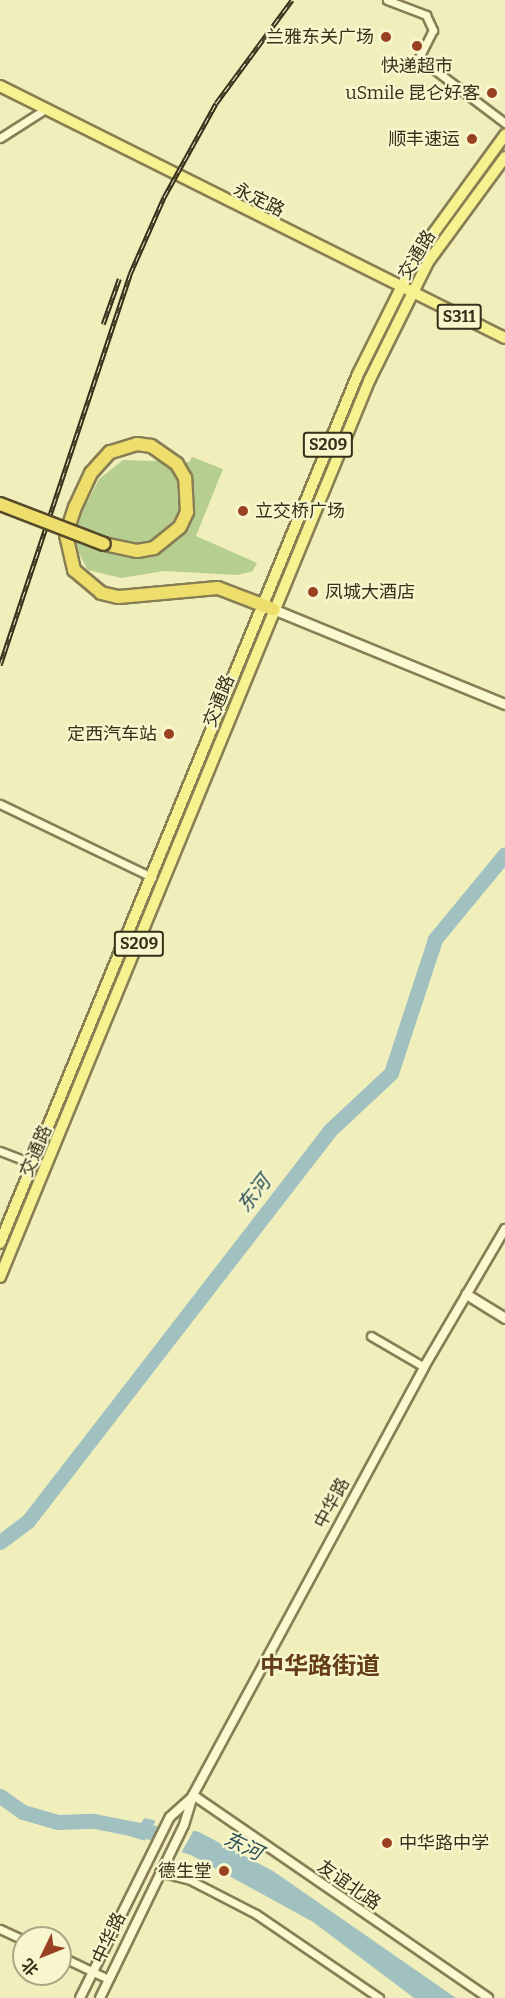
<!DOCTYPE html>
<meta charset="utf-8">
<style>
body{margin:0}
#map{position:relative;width:505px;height:1998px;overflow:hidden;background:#f0efbc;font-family:Bitter,"Noto Sans SC",serif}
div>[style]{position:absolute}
.green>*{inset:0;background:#b6ce90}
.water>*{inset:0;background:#a0c1c0}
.pier>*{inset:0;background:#f0efbc}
.river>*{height:15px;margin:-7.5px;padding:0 7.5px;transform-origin:7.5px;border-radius:7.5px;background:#a0c1c0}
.roads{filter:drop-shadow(2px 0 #887e55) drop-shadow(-2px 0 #887e55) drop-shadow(0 2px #887e55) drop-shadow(0 -2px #887e55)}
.minor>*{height:7px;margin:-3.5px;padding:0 3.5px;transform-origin:3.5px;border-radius:3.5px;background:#fbf9cf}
.tertiary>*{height:8px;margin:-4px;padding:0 4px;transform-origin:4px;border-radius:4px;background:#fbf9cf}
.secondary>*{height:9px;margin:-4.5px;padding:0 4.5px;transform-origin:4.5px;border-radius:4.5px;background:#fbf9cf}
.primary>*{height:10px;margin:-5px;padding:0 5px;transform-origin:5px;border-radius:5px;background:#f7f290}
.trunk>*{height:12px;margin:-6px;padding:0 6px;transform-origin:6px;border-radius:6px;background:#eede6b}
.rail>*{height:4.5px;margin-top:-2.25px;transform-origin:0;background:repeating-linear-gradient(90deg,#f7f6cc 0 7px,#36301a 0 14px);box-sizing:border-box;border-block:2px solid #36301a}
.bridges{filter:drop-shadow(2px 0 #554a2a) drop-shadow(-2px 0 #554a2a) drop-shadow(0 2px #554a2a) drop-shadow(0 -2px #554a2a)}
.trunk-bridge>*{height:12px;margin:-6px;padding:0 6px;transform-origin:6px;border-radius:6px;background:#eede6b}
.dots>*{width:16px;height:16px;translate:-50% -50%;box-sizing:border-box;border:3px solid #f7f6cc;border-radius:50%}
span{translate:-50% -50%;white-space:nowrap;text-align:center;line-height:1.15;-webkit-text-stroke:4.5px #f7f6cc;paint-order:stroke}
.shield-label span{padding:2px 4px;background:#f7f6cc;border:2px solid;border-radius:4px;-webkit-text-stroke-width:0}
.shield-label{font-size:16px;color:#36301a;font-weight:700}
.poi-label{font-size:18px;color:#36301a}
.right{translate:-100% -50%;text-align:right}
.left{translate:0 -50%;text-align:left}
.street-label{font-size:18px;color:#36301a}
.water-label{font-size:20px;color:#294e57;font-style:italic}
.district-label{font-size:24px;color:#653d17;font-weight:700}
.north{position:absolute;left:12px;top:1926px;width:60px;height:60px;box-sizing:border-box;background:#f7f6cc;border:2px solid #aaa785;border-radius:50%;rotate:227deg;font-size:16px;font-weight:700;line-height:24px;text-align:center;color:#36301a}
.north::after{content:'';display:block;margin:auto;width:21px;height:27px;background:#9a4121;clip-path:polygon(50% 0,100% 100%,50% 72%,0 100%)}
</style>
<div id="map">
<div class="green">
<i style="clip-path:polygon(192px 457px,223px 469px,196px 536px,257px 563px,253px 571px,238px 575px,164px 571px,121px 578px,88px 570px,75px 546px,80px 516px,99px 479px,123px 460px,189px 462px)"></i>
</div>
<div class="water">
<i style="clip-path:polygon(145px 1818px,199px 1832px,273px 1871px,456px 1998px,414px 1998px,313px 1922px,191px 1855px,129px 1836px)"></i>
</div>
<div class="pier">
<i style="clip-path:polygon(157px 1818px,195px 1828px,180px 1855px,143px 1844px)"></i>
</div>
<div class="river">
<i style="left:0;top:1542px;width:35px;rotate:-37deg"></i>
<i style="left:28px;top:1521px;width:493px;rotate:-52.3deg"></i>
<i style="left:329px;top:1131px;width:85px;rotate:-43.1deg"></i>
<i style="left:391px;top:1073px;width:141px;rotate:-71.8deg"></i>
<i style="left:435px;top:939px;width:110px;rotate:-50.5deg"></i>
<i style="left:0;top:1796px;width:28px;rotate:35deg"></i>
<i style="left:23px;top:1812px;width:36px;rotate:16deg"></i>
<i style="left:58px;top:1822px;width:36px;rotate:-2deg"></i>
<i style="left:94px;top:1821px;width:62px;rotate:11.1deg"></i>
</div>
<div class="roads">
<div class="minor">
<i style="left:387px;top:0;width:42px;rotate:21deg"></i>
<i style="left:426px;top:15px;width:17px;rotate:65deg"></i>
<i style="left:433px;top:30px;width:31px;rotate:117deg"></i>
<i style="left:419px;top:58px;width:108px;rotate:37.1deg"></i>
<i style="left:0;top:138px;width:52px;rotate:-32.5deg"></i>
<i style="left:0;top:804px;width:169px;rotate:25.7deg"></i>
<i style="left:0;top:1151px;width:36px;rotate:21deg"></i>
<i style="left:371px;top:1336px;width:61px;rotate:30.3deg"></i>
<i style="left:159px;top:1872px;width:32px;rotate:14deg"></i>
<i style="left:190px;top:1880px;width:74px;rotate:27.3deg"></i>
<i style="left:256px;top:1914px;width:149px;rotate:34.3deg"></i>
<i style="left:0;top:1929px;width:26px;rotate:25deg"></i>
<i style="left:60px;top:1956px;width:53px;rotate:25.6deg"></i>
</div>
<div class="tertiary">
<i style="left:193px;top:1795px;width:358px;rotate:34.5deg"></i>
<i style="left:80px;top:1998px;width:202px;rotate:-63.6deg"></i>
<i style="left:170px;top:1817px;width:31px;rotate:-42deg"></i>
<i style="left:100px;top:1998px;width:192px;rotate:-64.1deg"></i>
<i style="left:184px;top:1825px;width:31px;rotate:-73deg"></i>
<i style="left:193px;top:1795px;width:486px;rotate:-61.6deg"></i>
<i style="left:424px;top:1367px;width:160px;rotate:-59.6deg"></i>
</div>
<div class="secondary">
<i style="left:273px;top:609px;width:251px;rotate:22.3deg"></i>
<i style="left:466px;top:1294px;width:46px;rotate:31.6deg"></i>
</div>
<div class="primary">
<i style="left:0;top:86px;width:564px;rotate:26.52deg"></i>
<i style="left:0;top:1243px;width:940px;rotate:-67.61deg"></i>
<i style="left:358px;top:374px;width:132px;rotate:-63.4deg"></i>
<i style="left:417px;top:256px;width:150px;rotate:-54deg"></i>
<i style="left:0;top:1277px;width:971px;rotate:-67.61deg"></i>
<i style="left:370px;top:379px;width:131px;rotate:-63.6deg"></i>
<i style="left:428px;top:262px;width:130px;rotate:-53.7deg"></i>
</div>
<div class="trunk">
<i style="left:104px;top:544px;width:34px;rotate:12deg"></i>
<i style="left:137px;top:551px;width:17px;rotate:-10deg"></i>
<i style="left:154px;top:548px;width:33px;rotate:-39deg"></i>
<i style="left:180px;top:527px;width:17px;rotate:-65deg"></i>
<i style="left:187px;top:512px;width:34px;rotate:-93deg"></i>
<i style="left:185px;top:478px;width:16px;rotate:-120deg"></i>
<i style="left:177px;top:464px;width:32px;rotate:-145deg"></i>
<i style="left:151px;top:446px;width:14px;rotate:-172deg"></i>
<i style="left:137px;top:444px;width:28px;rotate:163deg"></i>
<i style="left:110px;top:452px;width:28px;rotate:132deg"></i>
<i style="left:91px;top:473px;width:38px;rotate:115deg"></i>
<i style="left:75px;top:507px;width:29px;rotate:108deg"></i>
<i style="left:66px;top:535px;width:36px;rotate:77deg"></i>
<i style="left:74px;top:570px;width:35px;rotate:40deg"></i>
<i style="left:101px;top:593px;width:18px;rotate:13deg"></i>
<i style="left:119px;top:597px;width:99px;rotate:-5.2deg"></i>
<i style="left:218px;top:588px;width:59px;rotate:20.9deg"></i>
</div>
</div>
<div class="rail">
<i style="left:103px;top:324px;width:48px;rotate:-70.4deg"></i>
<i style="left:0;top:665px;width:412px;rotate:-71.6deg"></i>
<i style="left:130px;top:274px;width:84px;rotate:-66.2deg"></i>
<i style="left:164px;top:197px;width:107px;rotate:-61deg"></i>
<i style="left:216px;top:103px;width:128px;rotate:-53.6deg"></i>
</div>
<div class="bridges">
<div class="trunk-bridge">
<i style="left:0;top:504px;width:111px;rotate:21deg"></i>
</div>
</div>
<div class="dots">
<i style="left:386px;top:37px;background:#9a4121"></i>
<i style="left:417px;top:46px;background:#9a4121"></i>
<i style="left:492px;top:93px;background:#9a4121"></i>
<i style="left:472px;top:139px;background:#9a4121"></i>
<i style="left:243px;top:511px;background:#9a4121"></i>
<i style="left:313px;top:592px;background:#9a4121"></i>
<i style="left:169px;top:734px;background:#9a4121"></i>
<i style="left:387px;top:1843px;background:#9a4121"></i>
<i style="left:224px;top:1871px;background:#9a4121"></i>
</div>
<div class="shield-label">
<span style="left:459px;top:317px">S311</span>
<span style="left:328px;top:445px">S209</span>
<span style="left:139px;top:944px">S209</span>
</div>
<div class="poi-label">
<span class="right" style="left:374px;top:37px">兰雅东关广场</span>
<span style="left:417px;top:66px">快递超市</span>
<span class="right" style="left:480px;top:93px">uSmile 昆仑好客</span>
<span class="right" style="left:460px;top:139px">顺丰速运</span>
<span class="left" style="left:255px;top:511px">立交桥广场</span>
<span class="left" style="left:325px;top:592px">凤城大酒店</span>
<span class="right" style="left:157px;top:734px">定西汽车站</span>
<span class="left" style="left:399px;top:1843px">中华路中学</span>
<span class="right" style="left:212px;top:1871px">德生堂</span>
</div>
<div class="street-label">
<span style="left:259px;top:200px;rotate:26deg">永定路</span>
<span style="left:417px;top:255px;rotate:-59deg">交通路</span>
<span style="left:219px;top:701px;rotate:-68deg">交通路</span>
<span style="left:36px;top:1151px;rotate:-67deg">交通路</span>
<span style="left:332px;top:1503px;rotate:-62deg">中华路</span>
<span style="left:349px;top:1885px;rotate:35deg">友谊北路</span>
<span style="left:109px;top:1938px;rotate:-65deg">中华路</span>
</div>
<div class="water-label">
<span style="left:254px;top:1194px;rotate:-52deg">东河</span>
<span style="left:243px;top:1846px;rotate:25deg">东河</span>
</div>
<div class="district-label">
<span style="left:320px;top:1667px">中华路街道</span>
</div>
<div class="north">北</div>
</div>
